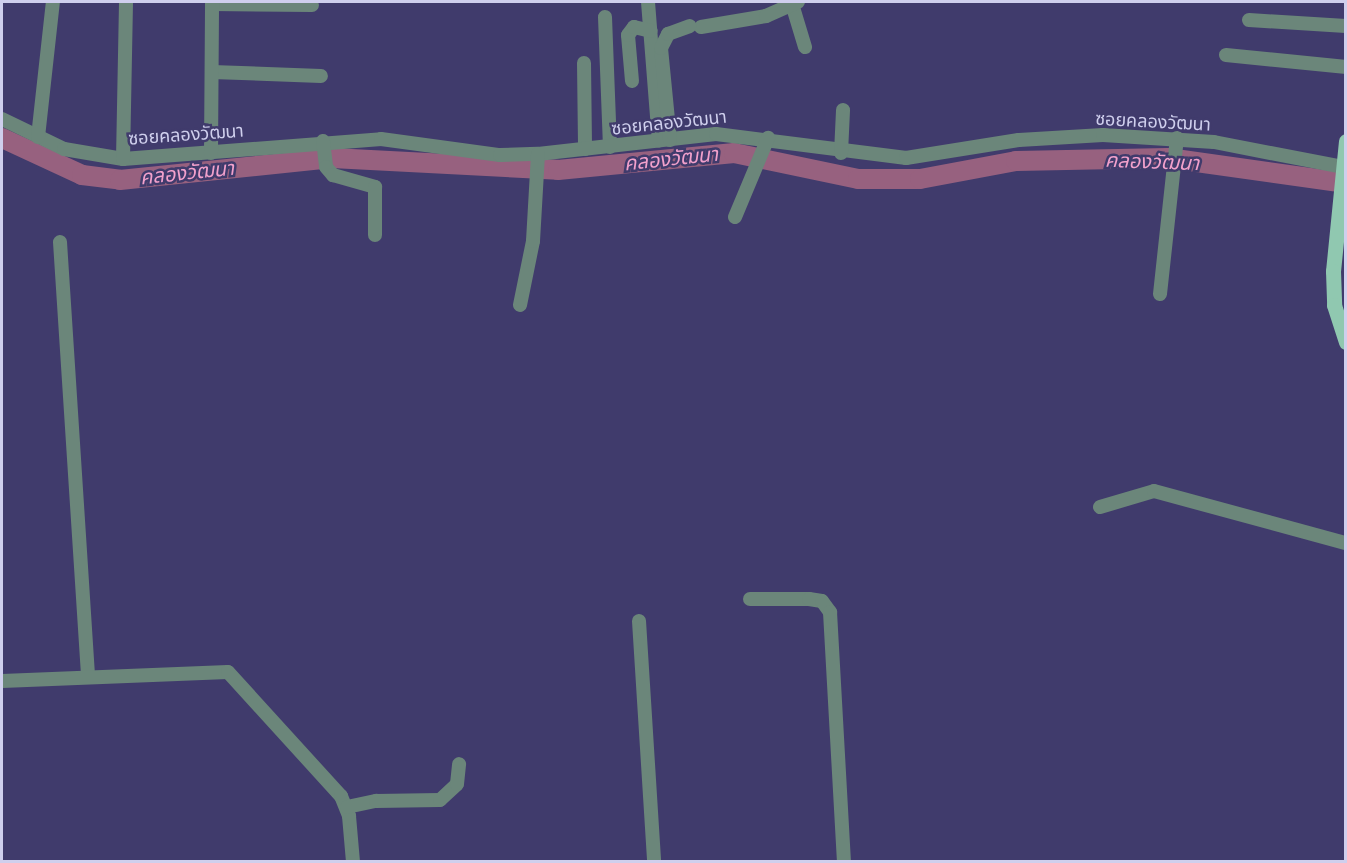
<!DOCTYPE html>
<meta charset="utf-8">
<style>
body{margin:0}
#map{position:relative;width:1347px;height:863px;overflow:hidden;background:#403b6c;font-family:Raleway,"Noto Sans Thai",sans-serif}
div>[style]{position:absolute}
.river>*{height:20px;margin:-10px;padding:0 10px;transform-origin:10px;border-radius:10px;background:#97617f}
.minor>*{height:14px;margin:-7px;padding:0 7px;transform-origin:7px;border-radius:7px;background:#6b867a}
.major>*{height:15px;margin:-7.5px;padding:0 7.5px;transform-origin:7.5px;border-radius:7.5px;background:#90c8b0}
span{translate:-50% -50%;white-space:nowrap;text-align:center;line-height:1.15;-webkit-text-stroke:5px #403b6c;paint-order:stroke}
.street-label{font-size:18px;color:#cfcfed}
.water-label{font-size:20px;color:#f2a1cc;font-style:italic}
.frame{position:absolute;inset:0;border:3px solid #cfcfed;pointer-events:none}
</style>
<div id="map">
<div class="river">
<i style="left:2px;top:138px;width:88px;rotate:24.8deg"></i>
<i style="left:82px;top:175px;width:38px;rotate:7deg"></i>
<i style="left:120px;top:180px;width:213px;rotate:-5.9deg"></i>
<i style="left:332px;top:158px;width:226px;rotate:3deg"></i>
<i style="left:558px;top:170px;width:177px;rotate:-5.5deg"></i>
<i style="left:734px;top:153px;width:127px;rotate:11.8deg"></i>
<i style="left:858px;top:179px;width:62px"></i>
<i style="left:920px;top:179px;width:98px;rotate:-10.6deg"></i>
<i style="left:1016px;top:161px;width:152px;rotate:-1.1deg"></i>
<i style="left:1168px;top:158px;width:180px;rotate:8deg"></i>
</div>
<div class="minor">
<i style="left:648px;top:2px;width:139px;rotate:85.5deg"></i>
<i style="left:212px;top:4px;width:100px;rotate:0.6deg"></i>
<i style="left:792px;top:4px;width:45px;rotate:73.2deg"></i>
<i style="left:605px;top:17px;width:130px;rotate:87.8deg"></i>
<i style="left:1249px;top:20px;width:97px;rotate:3.5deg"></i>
<i style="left:701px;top:27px;width:66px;rotate:-9.6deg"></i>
<i style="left:766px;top:16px;width:35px;rotate:-24deg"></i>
<i style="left:1226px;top:55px;width:121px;rotate:5.7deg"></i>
<i style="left:584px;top:63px;width:86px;rotate:89.3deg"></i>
<i style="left:212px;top:72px;width:109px;rotate:2.1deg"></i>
<i style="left:632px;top:81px;width:46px;rotate:-95deg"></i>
<i style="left:628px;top:35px;width:10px;rotate:-53deg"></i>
<i style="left:634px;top:27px;width:17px;rotate:13deg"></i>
<i style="left:2px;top:119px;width:69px;rotate:25.8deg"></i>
<i style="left:64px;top:149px;width:60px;rotate:9.6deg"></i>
<i style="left:123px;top:159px;width:259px;rotate:-4.4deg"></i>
<i style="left:381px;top:139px;width:120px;rotate:7.7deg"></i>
<i style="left:500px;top:155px;width:38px;rotate:-2deg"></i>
<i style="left:538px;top:154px;width:179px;rotate:-6.4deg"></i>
<i style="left:716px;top:134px;width:192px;rotate:7.2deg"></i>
<i style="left:906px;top:158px;width:114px;rotate:-9.1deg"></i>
<i style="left:1019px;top:140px;width:84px;rotate:-3.4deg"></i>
<i style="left:1103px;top:135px;width:111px;rotate:3.6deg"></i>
<i style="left:1214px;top:142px;width:131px;rotate:11deg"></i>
<i style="left:38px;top:137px;width:136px;rotate:-83.7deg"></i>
<i style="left:670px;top:140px;width:92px;rotate:-95.6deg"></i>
<i style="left:661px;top:48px;width:16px;rotate:-63deg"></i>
<i style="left:668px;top:34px;width:23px;rotate:-20deg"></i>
<i style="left:323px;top:141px;width:26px;rotate:83deg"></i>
<i style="left:326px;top:167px;width:11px;rotate:49deg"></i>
<i style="left:333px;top:175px;width:44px;rotate:15.9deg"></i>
<i style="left:375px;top:187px;width:48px;rotate:90deg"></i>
<i style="left:211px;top:153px;width:151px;rotate:-89.6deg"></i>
<i style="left:841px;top:153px;width:43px;rotate:-87.3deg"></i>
<i style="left:123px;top:159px;width:157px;rotate:-88.9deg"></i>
<i style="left:735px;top:217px;width:86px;rotate:-67.3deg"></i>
<i style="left:60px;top:242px;width:434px;rotate:86.3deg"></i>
<i style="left:1160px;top:294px;width:157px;rotate:-83.8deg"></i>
<i style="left:520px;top:305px;width:65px;rotate:-78.5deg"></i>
<i style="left:533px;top:241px;width:87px;rotate:-86.7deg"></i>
<i style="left:1100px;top:507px;width:56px;rotate:-16.5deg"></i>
<i style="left:1154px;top:491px;width:199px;rotate:15.2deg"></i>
<i style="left:750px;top:599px;width:59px"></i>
<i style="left:809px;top:599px;width:13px;rotate:9deg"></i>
<i style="left:822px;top:601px;width:14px;rotate:54deg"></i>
<i style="left:830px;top:612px;width:250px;rotate:86.8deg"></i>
<i style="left:639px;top:621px;width:241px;rotate:86.4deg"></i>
<i style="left:2px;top:681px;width:226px;rotate:-2.3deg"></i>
<i style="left:228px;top:672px;width:168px;rotate:47.7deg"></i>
<i style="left:341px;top:796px;width:22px;rotate:68deg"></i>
<i style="left:349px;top:816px;width:46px;rotate:85deg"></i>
<i style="left:347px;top:807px;width:30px;rotate:-12deg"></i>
<i style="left:376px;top:801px;width:64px;rotate:-0.9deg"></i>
<i style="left:440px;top:800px;width:23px;rotate:-43deg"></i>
<i style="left:457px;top:784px;width:20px;rotate:-84deg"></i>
</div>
<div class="major">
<i style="left:1346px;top:141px;width:131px;rotate:95.7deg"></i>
<i style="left:1333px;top:271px;width:34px;rotate:88deg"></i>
<i style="left:1334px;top:305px;width:39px;rotate:72deg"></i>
</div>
<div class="street-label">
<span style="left:1153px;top:122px;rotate:3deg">ซอยคลองวัฒนา</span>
<span style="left:669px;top:123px;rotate:-6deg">ซอยคลองวัฒนา</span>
<span style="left:186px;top:135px;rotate:-4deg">ซอยคลองวัฒนา</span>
</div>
<div class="water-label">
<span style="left:671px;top:159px;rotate:-6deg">คลองวัฒนา</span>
<span style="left:1152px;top:162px;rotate:2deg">คลองวัฒนา</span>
<span style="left:187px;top:173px;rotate:-6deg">คลองวัฒนา</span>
</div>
<div class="frame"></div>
</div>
